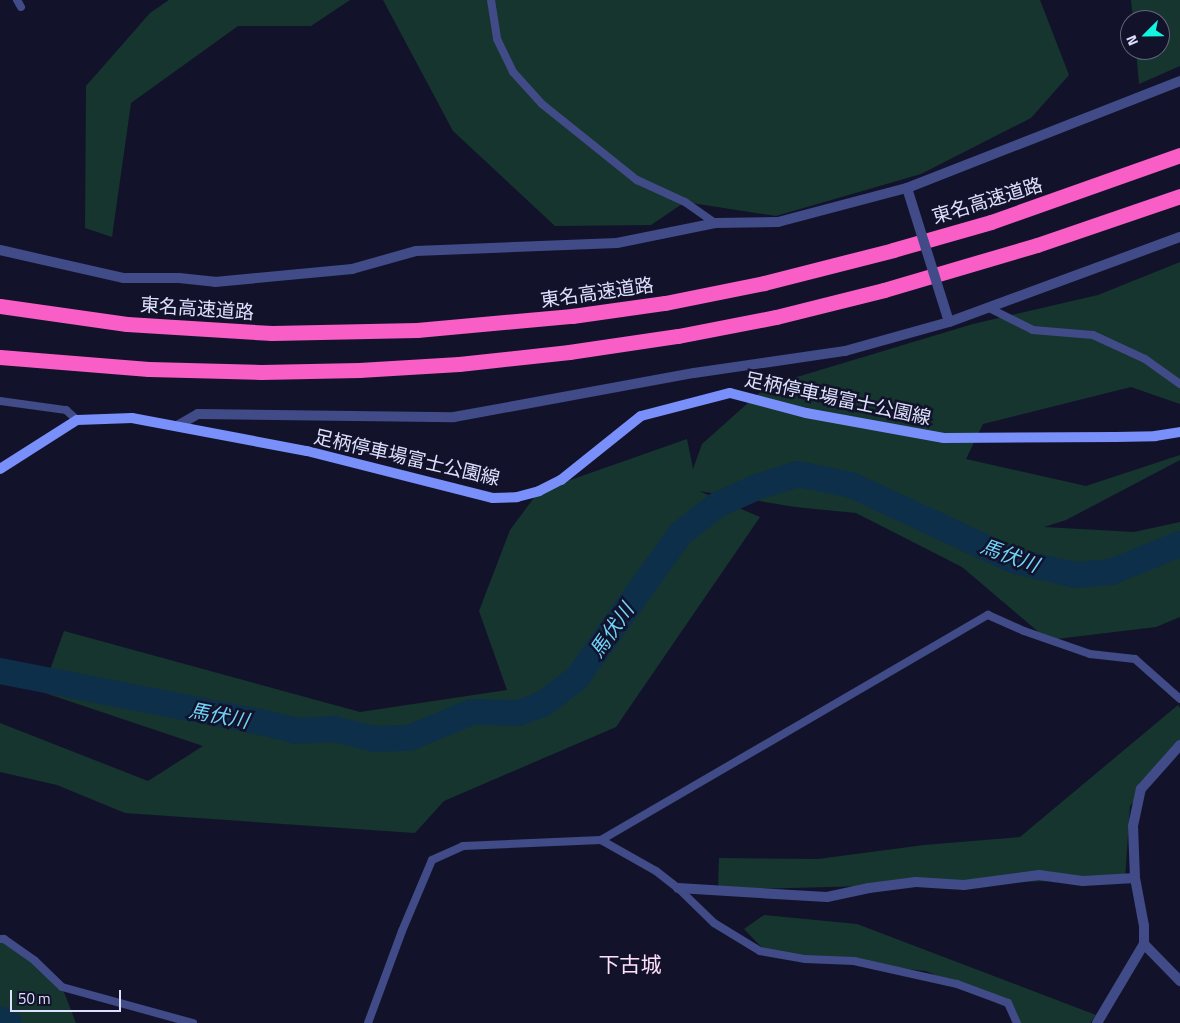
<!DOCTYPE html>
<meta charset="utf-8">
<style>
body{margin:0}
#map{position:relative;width:1180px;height:1023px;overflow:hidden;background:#12132b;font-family:"Titillium Web","Noto Sans JP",sans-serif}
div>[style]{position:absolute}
.green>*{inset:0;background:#16352e}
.river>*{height:26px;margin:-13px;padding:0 13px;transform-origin:13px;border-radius:13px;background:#0e2f49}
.lane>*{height:8px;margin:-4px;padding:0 4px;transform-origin:4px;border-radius:4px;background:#404b88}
.street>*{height:10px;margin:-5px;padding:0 5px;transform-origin:5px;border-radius:5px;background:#404b88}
.secondary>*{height:10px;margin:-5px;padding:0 5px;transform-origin:5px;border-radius:5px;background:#798ffa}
.highway>*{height:15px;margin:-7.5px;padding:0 7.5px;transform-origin:7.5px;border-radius:7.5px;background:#f85ec6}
.street-bridge>*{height:10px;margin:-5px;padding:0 5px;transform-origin:5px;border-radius:5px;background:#404b88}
span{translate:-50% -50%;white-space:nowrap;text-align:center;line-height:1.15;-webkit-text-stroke:5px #12132b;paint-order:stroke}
.street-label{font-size:19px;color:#dee0fe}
.water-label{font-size:20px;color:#70d4f9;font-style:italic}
.quarter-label{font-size:21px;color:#fee0f9}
.north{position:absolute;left:1120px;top:10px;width:50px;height:50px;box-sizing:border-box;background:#12132b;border:1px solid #64657f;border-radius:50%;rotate:247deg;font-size:14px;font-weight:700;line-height:20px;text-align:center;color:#dee0fe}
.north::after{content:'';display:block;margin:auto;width:18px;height:22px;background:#12f5e0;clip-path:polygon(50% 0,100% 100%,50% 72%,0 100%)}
.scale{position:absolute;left:10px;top:990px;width:111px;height:22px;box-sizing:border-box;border:2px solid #dee0fe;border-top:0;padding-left:6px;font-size:15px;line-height:18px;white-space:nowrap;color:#dee0fe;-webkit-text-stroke:4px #12132b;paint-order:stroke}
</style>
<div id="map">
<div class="green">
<i style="clip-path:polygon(169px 0,350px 0,311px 26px,238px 26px,131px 103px,112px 237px,85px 228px,86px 86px,150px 13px)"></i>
<i style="clip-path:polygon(383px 0,1040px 0,1069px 75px,1031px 118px,921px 174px,776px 216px,685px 202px,651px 225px,555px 226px,453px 131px)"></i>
<i style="clip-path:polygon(1131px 0,1180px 0,1180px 66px,1139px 84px,1136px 50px,1160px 50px,1160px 20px,1133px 20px)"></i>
<i style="clip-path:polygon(1180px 262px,1180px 404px,1131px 387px,983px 424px,966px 459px,1086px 486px,1180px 455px,1180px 460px,1066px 520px,1044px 527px,1134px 532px,1180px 522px,1180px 617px,1156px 627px,1048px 640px,962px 567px,856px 513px,795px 507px,699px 491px,760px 517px,616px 727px,444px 801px,415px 833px,125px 813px,57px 785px,0 772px,0 723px,148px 781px,203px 746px,42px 692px,64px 631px,360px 712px,507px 690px,479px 611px,510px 530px,539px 491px,687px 439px,693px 469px,702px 444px,767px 386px,973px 324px,1098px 295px)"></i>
<i style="clip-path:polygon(1178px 705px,1180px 708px,1180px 746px,1130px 806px,1125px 879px,718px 890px,719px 858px,818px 859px,924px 845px,1020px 837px)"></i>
<i style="clip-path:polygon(764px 915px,857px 924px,1096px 1015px,1090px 1023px,1019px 1023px,1010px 1009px,926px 971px,767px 953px,744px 929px)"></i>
<i style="clip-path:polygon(0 939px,4px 939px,62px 987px,76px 1023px,0 1023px)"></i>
</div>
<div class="river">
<i style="left:0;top:671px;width:266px;rotate:11.1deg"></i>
<i style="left:261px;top:722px;width:36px;rotate:14deg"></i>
<i style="left:296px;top:731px;width:37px;rotate:-3deg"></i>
<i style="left:333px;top:729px;width:44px;rotate:13.1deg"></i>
<i style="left:376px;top:739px;width:33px;rotate:-2deg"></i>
<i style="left:409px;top:738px;width:68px;rotate:-22.4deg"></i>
<i style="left:472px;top:712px;width:46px;rotate:1.2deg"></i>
<i style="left:518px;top:713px;width:27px;rotate:-20deg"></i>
<i style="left:543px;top:704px;width:43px;rotate:-37.4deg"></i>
<i style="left:577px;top:678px;width:177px;rotate:-54.4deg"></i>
<i style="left:680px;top:534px;width:47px;rotate:-38.1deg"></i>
<i style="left:717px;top:505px;width:44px;rotate:-24.2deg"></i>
<i style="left:757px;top:487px;width:43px;rotate:-17.6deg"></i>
<i style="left:798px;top:474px;width:54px;rotate:11.7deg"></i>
<i style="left:851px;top:485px;width:181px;rotate:24.9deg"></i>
<i style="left:1015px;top:561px;width:62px;rotate:13.1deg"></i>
<i style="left:1075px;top:575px;width:36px;rotate:-5deg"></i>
<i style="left:1111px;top:572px;width:74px;rotate:-22.1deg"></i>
<i style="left:0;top:1019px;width:10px;rotate:24deg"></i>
</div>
<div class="lane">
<i style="left:17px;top:0;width:8px;rotate:60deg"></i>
<i style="left:491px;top:0;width:39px;rotate:81deg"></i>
<i style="left:497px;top:39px;width:37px;rotate:64deg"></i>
<i style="left:513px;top:72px;width:43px;rotate:47.8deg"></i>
<i style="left:542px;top:104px;width:122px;rotate:38.7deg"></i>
<i style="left:637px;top:180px;width:53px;rotate:24.6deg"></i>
<i style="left:685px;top:202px;width:37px;rotate:35deg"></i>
<i style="left:989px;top:308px;width:49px;rotate:26.6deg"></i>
<i style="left:1033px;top:330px;width:60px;rotate:4.8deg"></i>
<i style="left:1093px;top:335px;width:57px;rotate:24.8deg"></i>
<i style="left:1145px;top:359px;width:43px;rotate:35.5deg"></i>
<i style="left:0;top:401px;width:67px;rotate:7.8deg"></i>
<i style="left:66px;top:410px;width:15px;rotate:42deg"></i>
<i style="left:601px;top:840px;width:63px;rotate:29.4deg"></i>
<i style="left:656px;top:871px;width:28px;rotate:38deg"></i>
<i style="left:678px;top:888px;width:50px;rotate:44.2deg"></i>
<i style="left:714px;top:923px;width:54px;rotate:31.3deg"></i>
<i style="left:760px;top:951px;width:46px;rotate:10.1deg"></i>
<i style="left:805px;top:959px;width:49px;rotate:2.3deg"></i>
<i style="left:854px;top:961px;width:106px;rotate:12.6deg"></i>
<i style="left:957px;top:984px;width:54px;rotate:20.4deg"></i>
<i style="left:1008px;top:1003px;width:22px;rotate:66deg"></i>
<i style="left:0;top:939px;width:4px"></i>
<i style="left:4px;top:939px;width:38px;rotate:35deg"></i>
<i style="left:35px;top:961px;width:37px;rotate:44deg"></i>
<i style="left:62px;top:987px;width:136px;rotate:15.4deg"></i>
<i style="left:368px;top:1023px;width:98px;rotate:-69.7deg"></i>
<i style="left:402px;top:931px;width:77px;rotate:-67.1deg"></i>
<i style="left:432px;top:860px;width:34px;rotate:-24deg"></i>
<i style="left:463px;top:846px;width:138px;rotate:-2.5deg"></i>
<i style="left:601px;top:840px;width:448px;rotate:-30.2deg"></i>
<i style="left:988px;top:615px;width:39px;rotate:24deg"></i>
<i style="left:1024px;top:631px;width:70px;rotate:19.2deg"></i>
<i style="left:1090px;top:654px;width:45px;rotate:6.3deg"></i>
<i style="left:1135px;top:659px;width:60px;rotate:41.6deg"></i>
</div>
<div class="street">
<i style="left:0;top:250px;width:126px;rotate:12.8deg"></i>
<i style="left:123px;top:278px;width:56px"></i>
<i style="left:179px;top:278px;width:36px;rotate:6deg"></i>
<i style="left:215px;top:282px;width:138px;rotate:-5.4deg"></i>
<i style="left:352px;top:269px;width:66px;rotate:-15.7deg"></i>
<i style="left:416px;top:251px;width:201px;rotate:-2.3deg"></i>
<i style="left:617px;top:243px;width:100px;rotate:-11.5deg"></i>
<i style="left:715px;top:223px;width:63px;rotate:-0.9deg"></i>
<i style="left:778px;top:222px;width:133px;rotate:-14.8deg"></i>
<i style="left:907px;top:188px;width:293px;rotate:-21.4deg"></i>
<i style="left:177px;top:426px;width:24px;rotate:-30deg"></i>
<i style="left:198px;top:414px;width:256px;rotate:0.7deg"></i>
<i style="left:454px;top:417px;width:244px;rotate:-10.4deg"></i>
<i style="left:694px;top:373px;width:153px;rotate:-8.3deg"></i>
<i style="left:845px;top:351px;width:108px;rotate:-15.6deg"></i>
<i style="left:949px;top:322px;width:246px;rotate:-20.2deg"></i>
<i style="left:678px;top:888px;width:149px;rotate:3.5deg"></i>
<i style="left:827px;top:897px;width:43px;rotate:-12.1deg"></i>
<i style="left:869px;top:888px;width:47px;rotate:-7.3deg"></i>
<i style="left:916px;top:882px;width:48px;rotate:3.6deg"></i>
<i style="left:964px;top:885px;width:76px;rotate:-7.6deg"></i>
<i style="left:1039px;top:875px;width:44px;rotate:7.8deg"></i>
<i style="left:1083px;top:881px;width:52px;rotate:-3.3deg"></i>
<i style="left:1144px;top:944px;width:52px;rotate:45.8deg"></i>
<i style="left:1097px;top:1023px;width:92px;rotate:-59.3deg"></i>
<i style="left:1144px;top:944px;width:18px;rotate:-90deg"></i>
<i style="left:1144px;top:926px;width:49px;rotate:-100.6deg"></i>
<i style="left:1135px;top:878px;width:52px;rotate:-92.2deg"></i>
<i style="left:1133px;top:826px;width:38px;rotate:-78deg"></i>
<i style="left:1141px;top:789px;width:59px;rotate:-48.4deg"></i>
</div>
<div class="secondary">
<i style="left:0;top:469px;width:91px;rotate:-32.5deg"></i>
<i style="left:77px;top:420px;width:55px;rotate:-2.1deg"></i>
<i style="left:132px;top:418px;width:178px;rotate:10.7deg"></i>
<i style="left:307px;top:451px;width:192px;rotate:14.2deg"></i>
<i style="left:493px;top:498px;width:24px;rotate:-2deg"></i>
<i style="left:517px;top:497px;width:23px;rotate:-15deg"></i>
<i style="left:539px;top:491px;width:25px;rotate:-27deg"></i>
<i style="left:561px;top:480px;width:102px;rotate:-38.7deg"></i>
<i style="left:641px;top:416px;width:92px;rotate:-14.5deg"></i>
<i style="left:730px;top:393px;width:79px;rotate:14.7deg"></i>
<i style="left:806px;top:413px;width:140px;rotate:10.3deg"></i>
<i style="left:944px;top:438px;width:172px;rotate:-0.3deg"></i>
<i style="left:1116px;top:437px;width:39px;rotate:-1deg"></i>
<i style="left:1155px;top:436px;width:25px;rotate:-9deg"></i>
</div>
<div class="highway">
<i style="left:0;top:306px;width:128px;rotate:8.1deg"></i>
<i style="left:127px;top:324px;width:145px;rotate:3.6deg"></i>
<i style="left:272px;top:333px;width:145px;rotate:-1.2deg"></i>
<i style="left:417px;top:330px;width:156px;rotate:-5.2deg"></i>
<i style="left:572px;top:316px;width:94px;rotate:-8deg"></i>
<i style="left:665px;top:303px;width:101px;rotate:-11.4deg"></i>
<i style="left:764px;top:283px;width:133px;rotate:-14.3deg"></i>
<i style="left:893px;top:250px;width:102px;rotate:-15.9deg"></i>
<i style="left:991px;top:222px;width:201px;rotate:-19.5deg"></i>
<i style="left:0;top:357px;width:149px;rotate:4.6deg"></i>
<i style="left:149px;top:369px;width:112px;rotate:1.5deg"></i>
<i style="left:261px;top:372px;width:98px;rotate:-1.2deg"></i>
<i style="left:359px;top:370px;width:100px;rotate:-3.4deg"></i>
<i style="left:459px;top:364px;width:111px;rotate:-6.2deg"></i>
<i style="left:569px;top:352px;width:110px;rotate:-8.4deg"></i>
<i style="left:678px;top:336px;width:100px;rotate:-11deg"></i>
<i style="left:776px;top:317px;width:111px;rotate:-14deg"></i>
<i style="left:884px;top:290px;width:159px;rotate:-16.4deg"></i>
<i style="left:1037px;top:245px;width:151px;rotate:-18.9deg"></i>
</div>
<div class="street-bridge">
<i style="left:907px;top:188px;width:140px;rotate:72.6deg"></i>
</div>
<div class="street-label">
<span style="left:987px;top:200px;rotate:-17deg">東名高速道路</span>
<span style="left:597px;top:292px;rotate:-8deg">東名高速道路</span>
<span style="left:197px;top:308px;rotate:4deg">東名高速道路</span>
<span style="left:838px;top:398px;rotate:12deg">足柄停車場富士公園線</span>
<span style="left:407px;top:457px;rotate:13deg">足柄停車場富士公園線</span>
</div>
<div class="water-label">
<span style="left:1010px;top:555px;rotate:20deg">馬伏川</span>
<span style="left:611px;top:630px;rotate:-55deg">馬伏川</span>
<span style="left:219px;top:715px;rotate:11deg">馬伏川</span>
</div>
<div class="quarter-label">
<span style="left:630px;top:964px">下古城</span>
</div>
<div class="north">N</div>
<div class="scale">50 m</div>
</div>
